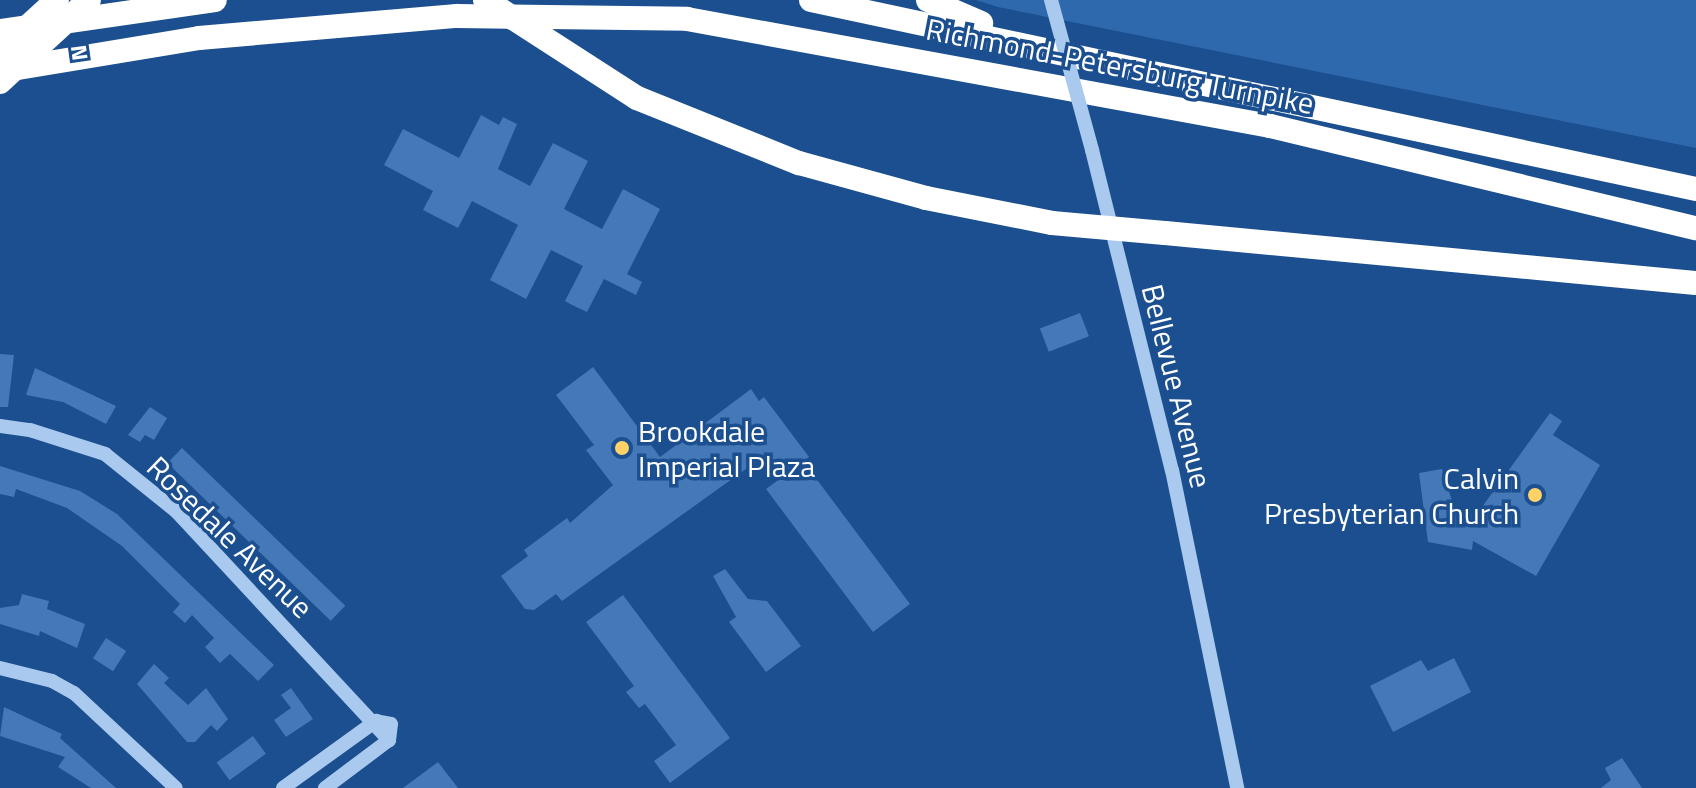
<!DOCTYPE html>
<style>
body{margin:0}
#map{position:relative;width:1696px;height:788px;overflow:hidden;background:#1b4f8f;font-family:"Titillium Web",sans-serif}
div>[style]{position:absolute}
.green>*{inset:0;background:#2e69ad}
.building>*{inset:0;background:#4478b7;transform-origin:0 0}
.minor>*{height:14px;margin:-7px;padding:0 7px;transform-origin:7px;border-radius:7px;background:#a9c9ee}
.highway>*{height:24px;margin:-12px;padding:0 12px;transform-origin:12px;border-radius:12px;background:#fff}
.minor-bridge>*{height:14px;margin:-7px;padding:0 7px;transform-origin:7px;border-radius:7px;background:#a9c9ee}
.highway-bridge>*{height:24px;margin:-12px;padding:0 12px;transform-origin:12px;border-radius:12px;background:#fff}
.dots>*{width:22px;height:22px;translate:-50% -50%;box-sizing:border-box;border:4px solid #1b4f8f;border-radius:50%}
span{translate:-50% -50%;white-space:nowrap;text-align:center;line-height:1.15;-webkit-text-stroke:7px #1b4f8f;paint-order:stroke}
.street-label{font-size:30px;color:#fff}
.poi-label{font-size:30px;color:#fff}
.left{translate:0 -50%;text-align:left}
.right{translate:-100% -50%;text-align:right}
.north{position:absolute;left:16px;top:16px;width:80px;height:80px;-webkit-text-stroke:6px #1b4f8f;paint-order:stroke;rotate:82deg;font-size:22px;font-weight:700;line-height:32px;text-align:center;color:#fff}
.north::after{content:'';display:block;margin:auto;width:28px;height:36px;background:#fff;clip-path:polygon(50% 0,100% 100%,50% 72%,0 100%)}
</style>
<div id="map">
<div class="green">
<i style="clip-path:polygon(976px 0,1696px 0,1696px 148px,998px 7px)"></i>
</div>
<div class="building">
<i style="clip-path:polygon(481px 115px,499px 125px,503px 117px,517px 124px,498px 169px,530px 186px,553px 143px,588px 161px,564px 209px,602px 229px,623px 189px,660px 209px,627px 274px,642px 282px,636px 295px,604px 279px,587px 312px,572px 305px,565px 301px,583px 266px,551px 250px,526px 299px,490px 280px,518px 225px,472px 201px,458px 228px,423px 210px,433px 191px,384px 165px,403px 129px,459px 158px)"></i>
<i style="left:1080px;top:313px;width:25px;height:43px;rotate:69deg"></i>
<i style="clip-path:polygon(0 354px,14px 355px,8px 407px,0 407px)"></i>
<i style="clip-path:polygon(593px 367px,660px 457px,751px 389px,759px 401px,764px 397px,809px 457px,803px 461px,910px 604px,873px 632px,766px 489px,781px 478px,764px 456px,562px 601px,556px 594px,534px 610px,525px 609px,501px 576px,528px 556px,524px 550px,567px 518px,570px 523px,613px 485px,586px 450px,594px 445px,556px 395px)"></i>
<i style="clip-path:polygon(35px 368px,116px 406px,106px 424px,63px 402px,26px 395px)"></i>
<i style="clip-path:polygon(150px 407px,167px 418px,154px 440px,145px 435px,140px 442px,128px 435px)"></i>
<i style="clip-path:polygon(1550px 413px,1562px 421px,1553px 435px,1600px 465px,1536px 576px,1473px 541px,1472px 550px,1428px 542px,1419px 473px,1442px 469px,1455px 510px,1477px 514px)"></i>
<i style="left:182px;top:448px;width:227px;height:21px;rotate:44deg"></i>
<i style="clip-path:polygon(0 466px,80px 491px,117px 514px,274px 665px,258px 681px,230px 654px,220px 663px,205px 647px,214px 638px,192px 615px,185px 623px,173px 612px,180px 604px,122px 546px,67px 508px,16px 489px,14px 497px,0 494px)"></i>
<i style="clip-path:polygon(725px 569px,748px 599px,767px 601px,801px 646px,766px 672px,729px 622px,736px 617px,713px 576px)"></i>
<i style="clip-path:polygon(22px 594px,49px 601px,47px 609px,85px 624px,77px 648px,40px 631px,39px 636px,0 624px,0 608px,19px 605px)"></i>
<i style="clip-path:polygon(623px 595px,730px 738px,670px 783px,654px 761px,676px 745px,645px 704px,639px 708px,626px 692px,634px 686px,586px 622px)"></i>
<i style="left:106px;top:638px;width:24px;height:24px;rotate:33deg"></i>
<i style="clip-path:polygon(1454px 658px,1471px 692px,1393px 732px,1370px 686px,1421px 660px,1428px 671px)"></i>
<i style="clip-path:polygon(154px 664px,169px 678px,164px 683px,188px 705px,206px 688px,228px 719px,217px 731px,211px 725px,195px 742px,187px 742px,137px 684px)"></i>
<i style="clip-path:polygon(291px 688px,313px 719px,286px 737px,274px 720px,291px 708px,281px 695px)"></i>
<i style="clip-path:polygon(4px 707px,62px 734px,60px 738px,116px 788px,91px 788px,58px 767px,65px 757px,0 736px)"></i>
<i style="left:253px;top:736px;width:22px;height:45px;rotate:54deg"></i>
<i style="clip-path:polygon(1622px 758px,1642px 788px,1601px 788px,1611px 780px,1605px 768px)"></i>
<i style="clip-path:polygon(438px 762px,458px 788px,403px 788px)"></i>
</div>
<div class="minor">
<i style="left:1092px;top:150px;width:330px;rotate:76deg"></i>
<i style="left:1172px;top:470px;width:325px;rotate:78.4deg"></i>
<i style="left:0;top:426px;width:30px;rotate:8deg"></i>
<i style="left:30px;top:430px;width:79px;rotate:17.7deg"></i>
<i style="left:105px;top:454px;width:91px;rotate:38.8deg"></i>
<i style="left:176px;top:511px;width:313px;rotate:47.1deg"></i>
<i style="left:0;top:668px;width:54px;rotate:14deg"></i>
<i style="left:52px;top:681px;width:25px;rotate:29deg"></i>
<i style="left:74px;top:693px;width:139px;rotate:43deg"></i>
<i style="left:283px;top:788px;width:115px;rotate:-35.8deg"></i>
<i style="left:376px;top:721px;width:15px;rotate:11deg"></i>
<i style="left:391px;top:724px;width:16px;rotate:97deg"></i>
<i style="left:389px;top:740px;width:80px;rotate:143.1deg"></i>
</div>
<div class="highway">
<i style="left:811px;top:0;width:905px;rotate:12.05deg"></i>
<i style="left:928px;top:0;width:58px;rotate:23.5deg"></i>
<i style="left:0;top:31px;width:217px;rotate:-8.2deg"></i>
<i style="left:6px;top:70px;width:196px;rotate:-9.4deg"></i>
<i style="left:199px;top:38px;width:259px;rotate:-4.9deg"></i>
<i style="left:457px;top:16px;width:230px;rotate:0.7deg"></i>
<i style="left:687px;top:19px;width:593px;rotate:10.4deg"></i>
<i style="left:1270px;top:126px;width:438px;rotate:13.5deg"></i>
<i style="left:637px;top:98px;width:175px;rotate:21.9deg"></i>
<i style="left:799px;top:163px;width:132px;rotate:15.4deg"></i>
<i style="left:926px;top:198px;width:128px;rotate:11.2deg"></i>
<i style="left:1165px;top:233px;width:533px;rotate:5.38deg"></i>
</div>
<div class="minor-bridge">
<i style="left:1051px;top:0;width:156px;rotate:74.7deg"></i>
</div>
<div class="highway-bridge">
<i style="left:485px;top:0;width:181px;rotate:32.8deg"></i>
<i style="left:0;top:52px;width:77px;rotate:-42.4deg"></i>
<i style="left:0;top:82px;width:121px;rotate:-42.7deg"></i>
<i style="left:1052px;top:223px;width:113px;rotate:5.1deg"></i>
</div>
<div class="dots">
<i style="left:622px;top:448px;background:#ffd166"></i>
<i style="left:1535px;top:495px;background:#ffd166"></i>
</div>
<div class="street-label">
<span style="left:1120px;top:66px;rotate:11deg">Richmond-Petersburg Turnpike</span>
<span style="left:1177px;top:386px;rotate:76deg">Bellevue Avenue</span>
<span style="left:230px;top:537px;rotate:44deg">Rosedale Avenue</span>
</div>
<div class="poi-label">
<span class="left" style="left:638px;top:448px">Brookdale<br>Imperial Plaza</span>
<span class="right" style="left:1519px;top:495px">Calvin<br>Presbyterian Church</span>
</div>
<div class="north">N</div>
</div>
